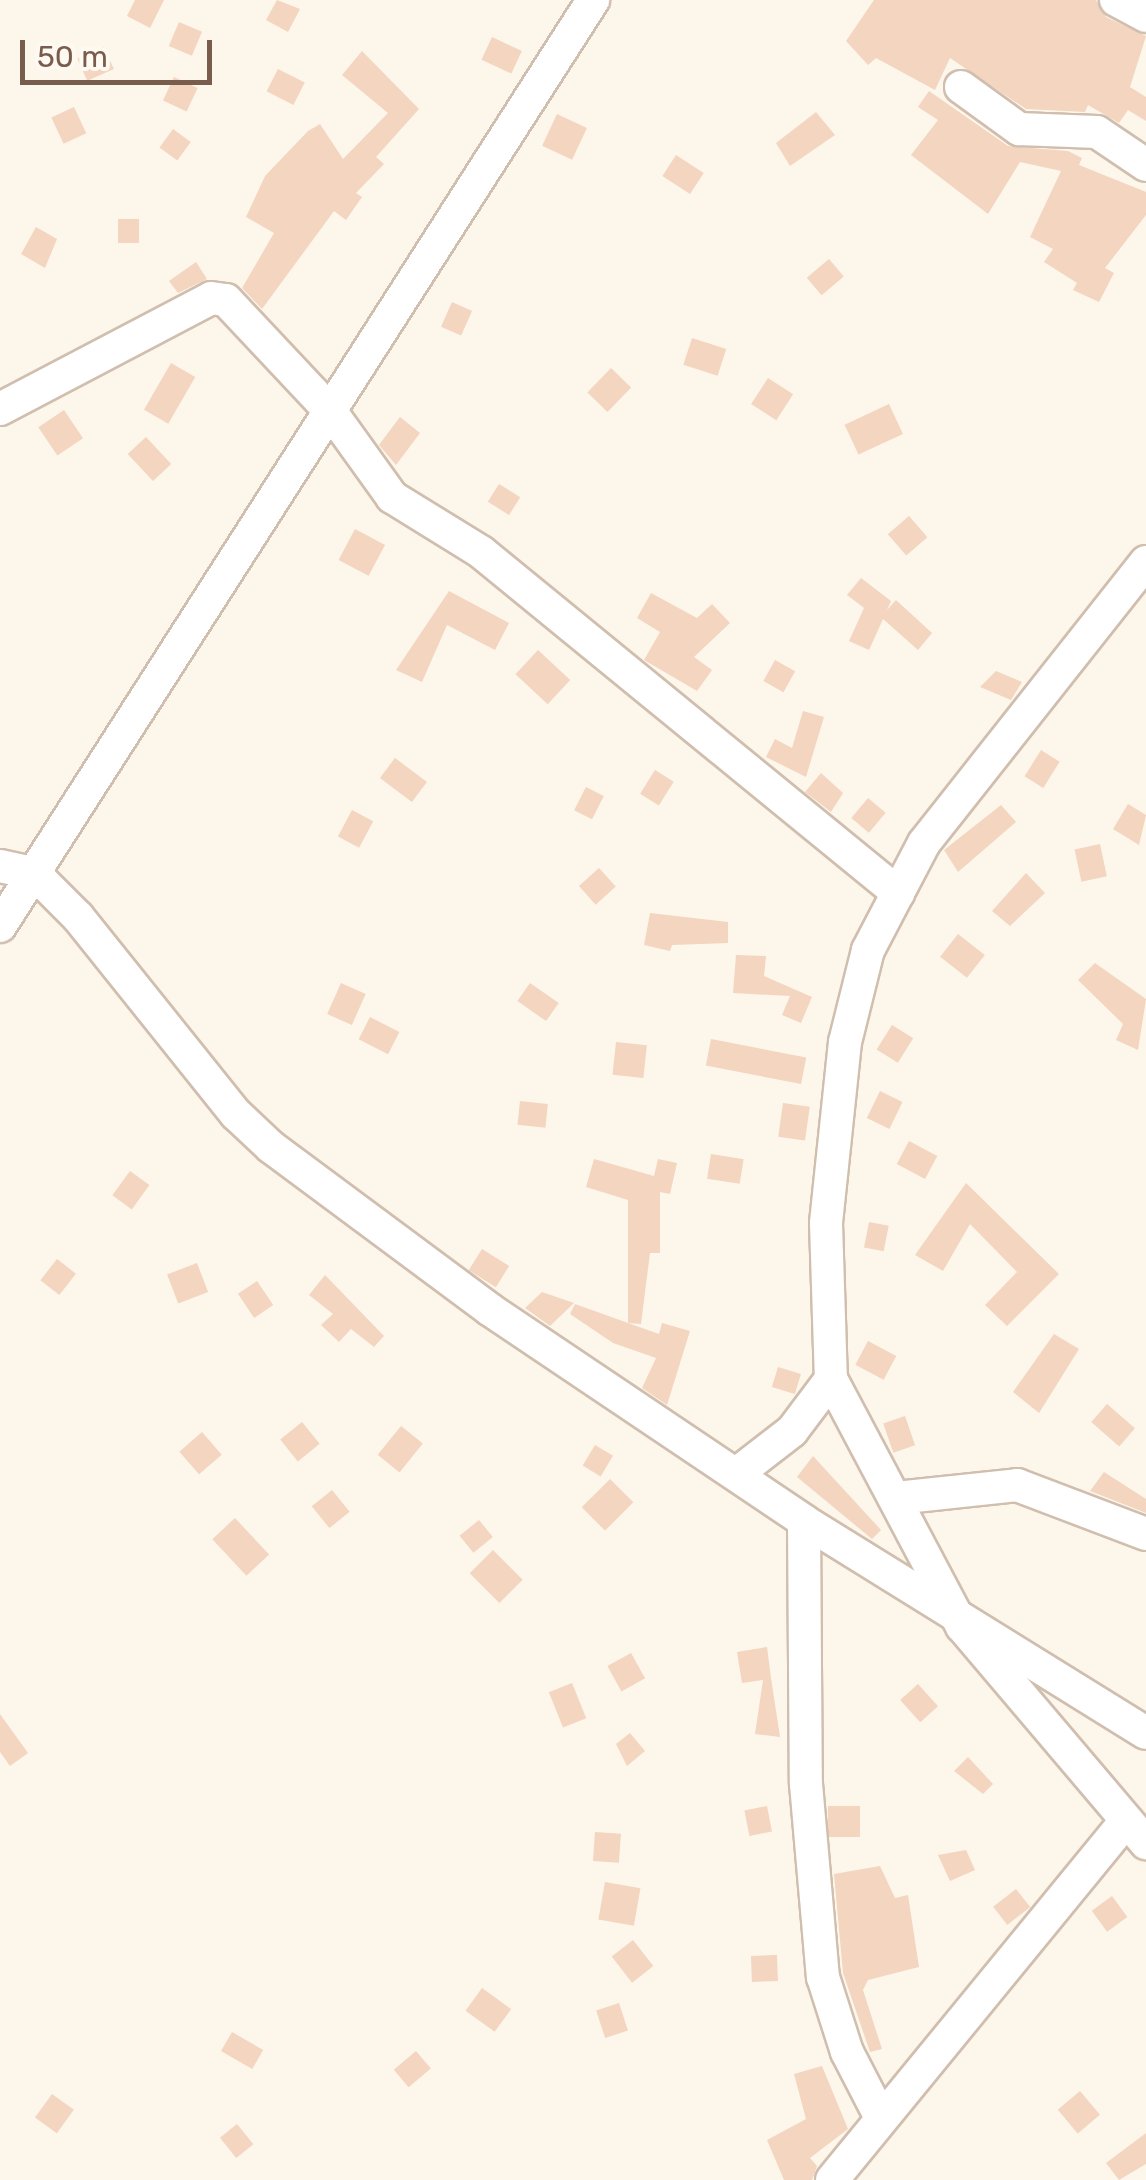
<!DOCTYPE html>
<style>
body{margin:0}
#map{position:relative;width:1146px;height:2180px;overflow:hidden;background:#fdf6ea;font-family:Rubik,sans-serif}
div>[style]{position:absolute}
.building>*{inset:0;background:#f3d5c0;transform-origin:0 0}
.roads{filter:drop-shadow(2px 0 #d0beae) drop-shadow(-2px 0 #d0beae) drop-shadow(0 2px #d0beae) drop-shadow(0 -2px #d0beae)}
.minor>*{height:32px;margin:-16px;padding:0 16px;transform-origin:16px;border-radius:16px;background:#fff}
span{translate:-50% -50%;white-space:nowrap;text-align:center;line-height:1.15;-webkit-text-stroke:10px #fffaf1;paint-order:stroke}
.scale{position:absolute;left:20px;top:40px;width:192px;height:45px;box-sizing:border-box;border:5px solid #795c4b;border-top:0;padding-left:12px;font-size:30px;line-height:35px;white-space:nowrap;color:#795c4b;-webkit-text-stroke:8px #fffaf1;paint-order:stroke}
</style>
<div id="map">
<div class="building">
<i style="clip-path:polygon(135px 0,164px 0,150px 28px,127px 16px)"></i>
<i style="clip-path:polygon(277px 0,300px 9px,288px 32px,266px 20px)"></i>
<i style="clip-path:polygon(874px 0,1096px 0,1106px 17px,1146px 36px,1130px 87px,1146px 97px,1146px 121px,1128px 110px,1119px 123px,1088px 105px,1085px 112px,1026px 109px,950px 58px,935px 90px,876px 58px,868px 65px,846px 41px)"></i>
<i style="left:179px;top:22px;width:25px;height:26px;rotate:23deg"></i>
<i style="left:492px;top:37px;width:33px;height:25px;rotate:25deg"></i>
<i style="left:104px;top:47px;width:24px;height:29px;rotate:66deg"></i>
<i style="clip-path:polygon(362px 51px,419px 109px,376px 157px,384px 164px,356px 193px,362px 197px,346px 220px,334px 211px,262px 309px,242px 288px,274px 233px,246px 217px,265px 176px,308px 131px,320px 124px,343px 159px,388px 113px,342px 75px)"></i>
<i style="left:278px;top:69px;width:30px;height:25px;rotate:27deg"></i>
<i style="left:174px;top:77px;width:26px;height:26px;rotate:25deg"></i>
<i style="clip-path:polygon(929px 91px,1008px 146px,1068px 151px,1082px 158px,1079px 165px,1146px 192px,1146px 215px,1105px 268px,1114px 273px,1099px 302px,1073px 290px,1077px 283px,1044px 262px,1053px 249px,1030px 237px,1061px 171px,1020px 162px,988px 214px,911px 155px,938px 120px,918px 107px)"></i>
<i style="left:74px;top:107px;width:29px;height:25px;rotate:65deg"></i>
<i style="clip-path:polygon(816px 112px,835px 135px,790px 166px,776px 143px)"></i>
<i style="left:557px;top:114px;width:33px;height:35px;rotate:25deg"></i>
<i style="left:173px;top:129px;width:22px;height:23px;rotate:36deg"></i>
<i style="left:676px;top:155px;width:33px;height:25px;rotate:33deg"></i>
<i style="left:118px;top:219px;width:21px;height:24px"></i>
<i style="clip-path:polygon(36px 227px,57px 239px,45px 268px,21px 254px)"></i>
<i style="left:829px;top:259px;width:23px;height:29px;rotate:50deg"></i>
<i style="clip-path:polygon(196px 262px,207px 279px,178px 293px,169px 281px)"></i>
<i style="left:452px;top:302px;width:22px;height:27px;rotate:24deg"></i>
<i style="left:692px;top:338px;width:36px;height:28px;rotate:18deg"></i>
<i style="left:171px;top:363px;width:28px;height:54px;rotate:30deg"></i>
<i style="left:611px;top:368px;width:28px;height:34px;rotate:44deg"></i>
<i style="left:768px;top:378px;width:30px;height:31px;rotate:33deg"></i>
<i style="left:889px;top:404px;width:33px;height:49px;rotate:65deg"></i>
<i style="left:64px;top:410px;width:34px;height:31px;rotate:56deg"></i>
<i style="clip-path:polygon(400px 417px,420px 433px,396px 465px,379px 445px)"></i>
<i style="left:146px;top:437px;width:37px;height:25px;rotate:47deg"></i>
<i style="left:499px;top:484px;width:25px;height:21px;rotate:32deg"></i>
<i style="left:909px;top:516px;width:28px;height:28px;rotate:49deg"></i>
<i style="left:355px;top:529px;width:34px;height:35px;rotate:28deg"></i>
<i style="clip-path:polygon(861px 578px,891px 601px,887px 610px,896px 600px,932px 633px,918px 650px,883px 619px,869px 650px,849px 641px,864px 608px,847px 595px)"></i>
<i style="clip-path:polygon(449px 591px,509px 623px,495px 650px,447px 625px,422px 682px,396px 670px)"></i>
<i style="clip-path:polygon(651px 593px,697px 618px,712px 604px,730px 623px,694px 657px,712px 670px,697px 691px,644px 660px,660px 632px,637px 618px)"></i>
<i style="left:538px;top:650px;width:44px;height:33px;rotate:43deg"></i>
<i style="left:775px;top:660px;width:23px;height:24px;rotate:29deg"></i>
<i style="clip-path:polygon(996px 671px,1022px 682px,1011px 700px,980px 687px)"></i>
<i style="clip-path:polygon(803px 711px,824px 717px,806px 777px,766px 757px,775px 739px,792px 748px)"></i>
<i style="left:1041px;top:750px;width:22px;height:31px;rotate:32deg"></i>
<i style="left:395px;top:758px;width:40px;height:25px;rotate:37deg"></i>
<i style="left:655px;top:770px;width:22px;height:28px;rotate:32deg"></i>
<i style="clip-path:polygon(821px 773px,843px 793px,831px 812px,805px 792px)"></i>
<i style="left:586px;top:787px;width:20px;height:26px;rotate:27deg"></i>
<i style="left:868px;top:798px;width:23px;height:26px;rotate:40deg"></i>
<i style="clip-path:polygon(1128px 804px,1146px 815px,1139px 845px,1113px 829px)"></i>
<i style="clip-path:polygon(1001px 805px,1016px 822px,958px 872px,944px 850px)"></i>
<i style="left:352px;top:810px;width:24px;height:30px;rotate:28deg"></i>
<i style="left:1100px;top:844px;width:33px;height:26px;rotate:78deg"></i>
<i style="left:599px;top:868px;width:25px;height:27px;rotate:48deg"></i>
<i style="clip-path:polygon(1026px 873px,1045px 893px,1010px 926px,992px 911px)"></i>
<i style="clip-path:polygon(650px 913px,728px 922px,728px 943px,672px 945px,670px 951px,644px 945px)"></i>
<i style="left:958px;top:934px;width:34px;height:29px;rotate:38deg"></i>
<i style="clip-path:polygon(736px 955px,766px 956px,764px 976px,812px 997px,801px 1023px,782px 1015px,790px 996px,733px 993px)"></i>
<i style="clip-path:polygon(1095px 963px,1146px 999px,1138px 1050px,1116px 1040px,1123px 1024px,1078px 980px)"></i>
<i style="left:341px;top:983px;width:27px;height:34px;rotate:24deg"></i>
<i style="left:530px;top:983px;width:35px;height:22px;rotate:35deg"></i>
<i style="left:370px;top:1017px;width:33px;height:25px;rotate:27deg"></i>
<i style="left:892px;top:1025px;width:25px;height:29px;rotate:32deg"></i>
<i style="left:711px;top:1039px;width:97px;height:27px;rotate:11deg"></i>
<i style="left:616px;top:1042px;width:31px;height:33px;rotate:6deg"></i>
<i style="left:880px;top:1091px;width:25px;height:30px;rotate:26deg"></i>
<i style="left:520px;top:1101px;width:28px;height:24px;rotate:6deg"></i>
<i style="left:783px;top:1103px;width:27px;height:34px;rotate:8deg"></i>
<i style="left:909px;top:1141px;width:32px;height:26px;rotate:28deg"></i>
<i style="left:711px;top:1154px;width:33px;height:25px;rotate:9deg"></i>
<i style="clip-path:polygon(594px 1159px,654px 1176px,658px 1159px,677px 1163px,670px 1194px,660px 1192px,660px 1253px,650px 1253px,641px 1324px,628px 1323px,659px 1334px,662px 1323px,690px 1331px,667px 1405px,642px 1388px,656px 1358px,613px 1343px,570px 1314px,575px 1304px,628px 1323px,628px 1200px,586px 1187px)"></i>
<i style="left:130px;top:1171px;width:24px;height:30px;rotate:36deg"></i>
<i style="clip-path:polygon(966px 1183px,1059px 1274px,1007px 1326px,985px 1305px,1017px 1272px,970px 1224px,943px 1271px,915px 1255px)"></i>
<i style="left:869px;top:1222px;width:20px;height:26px;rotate:11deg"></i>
<i style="left:482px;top:1249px;width:32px;height:25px;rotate:32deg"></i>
<i style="left:57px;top:1259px;width:24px;height:27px;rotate:38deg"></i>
<i style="left:197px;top:1263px;width:31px;height:32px;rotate:69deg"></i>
<i style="clip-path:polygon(325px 1275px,384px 1336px,374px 1347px,351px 1329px,339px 1342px,321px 1325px,333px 1314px,309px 1295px)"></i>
<i style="left:257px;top:1281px;width:29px;height:23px;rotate:56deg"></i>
<i style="clip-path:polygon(542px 1292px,574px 1303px,550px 1326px,525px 1308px)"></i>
<i style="clip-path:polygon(1054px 1334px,1079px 1349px,1039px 1413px,1013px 1392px)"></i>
<i style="left:868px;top:1341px;width:32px;height:27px;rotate:28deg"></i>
<i style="left:778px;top:1367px;width:24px;height:21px;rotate:17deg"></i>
<i style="left:1107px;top:1404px;width:37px;height:24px;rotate:41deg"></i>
<i style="left:905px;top:1416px;width:31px;height:23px;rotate:71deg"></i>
<i style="left:302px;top:1422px;width:28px;height:28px;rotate:51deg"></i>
<i style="left:401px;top:1426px;width:28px;height:37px;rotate:39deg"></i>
<i style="left:202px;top:1432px;width:30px;height:30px;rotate:49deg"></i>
<i style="left:595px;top:1445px;width:21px;height:24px;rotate:31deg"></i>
<i style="clip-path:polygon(813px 1456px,881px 1530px,872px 1539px,797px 1477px)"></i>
<i style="clip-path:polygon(1104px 1472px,1146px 1499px,1146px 1513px,1090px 1491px)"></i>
<i style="left:610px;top:1479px;width:33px;height:40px;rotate:45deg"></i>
<i style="left:332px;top:1490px;width:28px;height:26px;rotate:51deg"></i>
<i style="left:235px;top:1518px;width:50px;height:31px;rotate:47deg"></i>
<i style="left:479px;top:1520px;width:22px;height:25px;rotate:51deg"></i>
<i style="left:493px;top:1550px;width:42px;height:33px;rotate:45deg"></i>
<i style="clip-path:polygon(767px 1647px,771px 1678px,780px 1737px,755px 1734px,763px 1680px,742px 1683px,737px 1652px)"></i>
<i style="left:631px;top:1653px;width:29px;height:27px;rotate:61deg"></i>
<i style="left:572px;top:1683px;width:38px;height:25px;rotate:68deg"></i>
<i style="left:918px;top:1684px;width:30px;height:24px;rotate:48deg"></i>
<i style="clip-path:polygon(0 1714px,28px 1753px,10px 1766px,0 1752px)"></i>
<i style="clip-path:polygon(630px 1733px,645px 1751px,627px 1766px,616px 1744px)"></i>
<i style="clip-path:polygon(968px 1757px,993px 1784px,983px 1794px,954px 1771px)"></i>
<i style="left:767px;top:1806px;width:26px;height:23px;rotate:79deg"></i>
<i style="left:828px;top:1806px;width:32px;height:31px"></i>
<i style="left:595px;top:1832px;width:26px;height:29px;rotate:4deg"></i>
<i style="clip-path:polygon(966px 1850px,975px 1870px,950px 1881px,938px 1855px)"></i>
<i style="clip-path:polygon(880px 1866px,895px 1898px,908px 1895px,919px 1967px,868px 1980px,863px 1990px,882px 2049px,870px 2052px,843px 1973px,834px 1874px)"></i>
<i style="left:605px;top:1882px;width:36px;height:38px;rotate:10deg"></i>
<i style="left:1016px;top:1889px;width:23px;height:29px;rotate:52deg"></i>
<i style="left:1112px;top:1896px;width:26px;height:25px;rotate:54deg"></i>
<i style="left:633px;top:1940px;width:33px;height:27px;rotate:52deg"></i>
<i style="left:777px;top:1955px;width:26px;height:26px;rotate:88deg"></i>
<i style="left:482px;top:1988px;width:36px;height:28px;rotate:36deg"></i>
<i style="left:619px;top:2003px;width:29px;height:24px;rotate:72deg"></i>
<i style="left:232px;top:2032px;width:36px;height:22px;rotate:30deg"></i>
<i style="left:416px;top:2051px;width:23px;height:29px;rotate:50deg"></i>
<i style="clip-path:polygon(822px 2066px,848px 2129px,810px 2158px,817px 2166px,812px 2180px,784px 2180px,767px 2140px,806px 2119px,794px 2074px)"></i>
<i style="left:1080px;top:2091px;width:31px;height:29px;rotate:50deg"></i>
<i style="left:52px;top:2094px;width:27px;height:29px;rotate:36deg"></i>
<i style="left:237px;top:2124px;width:26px;height:22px;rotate:51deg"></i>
<i style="clip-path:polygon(1146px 2133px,1146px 2164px,1119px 2180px,1106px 2163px)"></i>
</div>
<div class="roads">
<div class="minor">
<i style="left:1116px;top:0;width:34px;rotate:28deg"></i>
<i style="left:961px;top:87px;width:72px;rotate:35.9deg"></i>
<i style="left:1019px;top:129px;width:78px;rotate:2.2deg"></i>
<i style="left:1097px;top:132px;width:59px;rotate:34deg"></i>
<i style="left:0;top:409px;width:238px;rotate:-27.7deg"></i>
<i style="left:211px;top:298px;width:15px;rotate:8deg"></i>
<i style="left:226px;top:300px;width:154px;rotate:46.8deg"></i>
<i style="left:331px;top:412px;width:105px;rotate:54.3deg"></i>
<i style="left:392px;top:497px;width:105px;rotate:31.7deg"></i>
<i style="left:481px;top:552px;width:539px;rotate:39.27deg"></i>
<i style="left:1146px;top:562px;width:358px;rotate:128.3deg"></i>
<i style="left:924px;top:843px;width:121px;rotate:117.6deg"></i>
<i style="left:868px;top:950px;width:95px;rotate:104deg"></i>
<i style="left:845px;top:1042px;width:182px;rotate:96deg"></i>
<i style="left:826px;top:1223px;width:156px;rotate:88.2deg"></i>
<i style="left:831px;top:1379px;width:280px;rotate:62.1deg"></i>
<i style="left:962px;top:1626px;width:285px;rotate:49.7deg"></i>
<i style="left:0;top:866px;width:35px;rotate:12deg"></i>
<i style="left:34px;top:873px;width:62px;rotate:45deg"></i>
<i style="left:78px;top:917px;width:253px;rotate:51.3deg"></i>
<i style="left:236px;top:1114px;width:48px;rotate:43.3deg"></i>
<i style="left:271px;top:1147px;width:272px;rotate:36.6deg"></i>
<i style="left:489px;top:1309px;width:380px;rotate:33.9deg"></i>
<i style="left:804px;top:1521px;width:402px;rotate:31.8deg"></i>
<i style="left:0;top:926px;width:1100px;rotate:-57.36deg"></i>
<i style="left:739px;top:1472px;width:67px;rotate:-37.7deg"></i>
<i style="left:792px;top:1431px;width:65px;rotate:-53.1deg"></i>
<i style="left:896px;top:1498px;width:122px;rotate:-6.1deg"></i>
<i style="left:1017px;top:1485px;width:138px;rotate:20.8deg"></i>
<i style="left:804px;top:1521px;width:263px;rotate:89.6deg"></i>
<i style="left:806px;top:1784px;width:194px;rotate:85deg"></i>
<i style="left:823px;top:1977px;width:79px;rotate:72.3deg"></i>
<i style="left:847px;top:2052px;width:74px;rotate:62.7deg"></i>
<i style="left:832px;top:2180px;width:463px;rotate:-50.7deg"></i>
</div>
</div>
<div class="scale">50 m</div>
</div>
